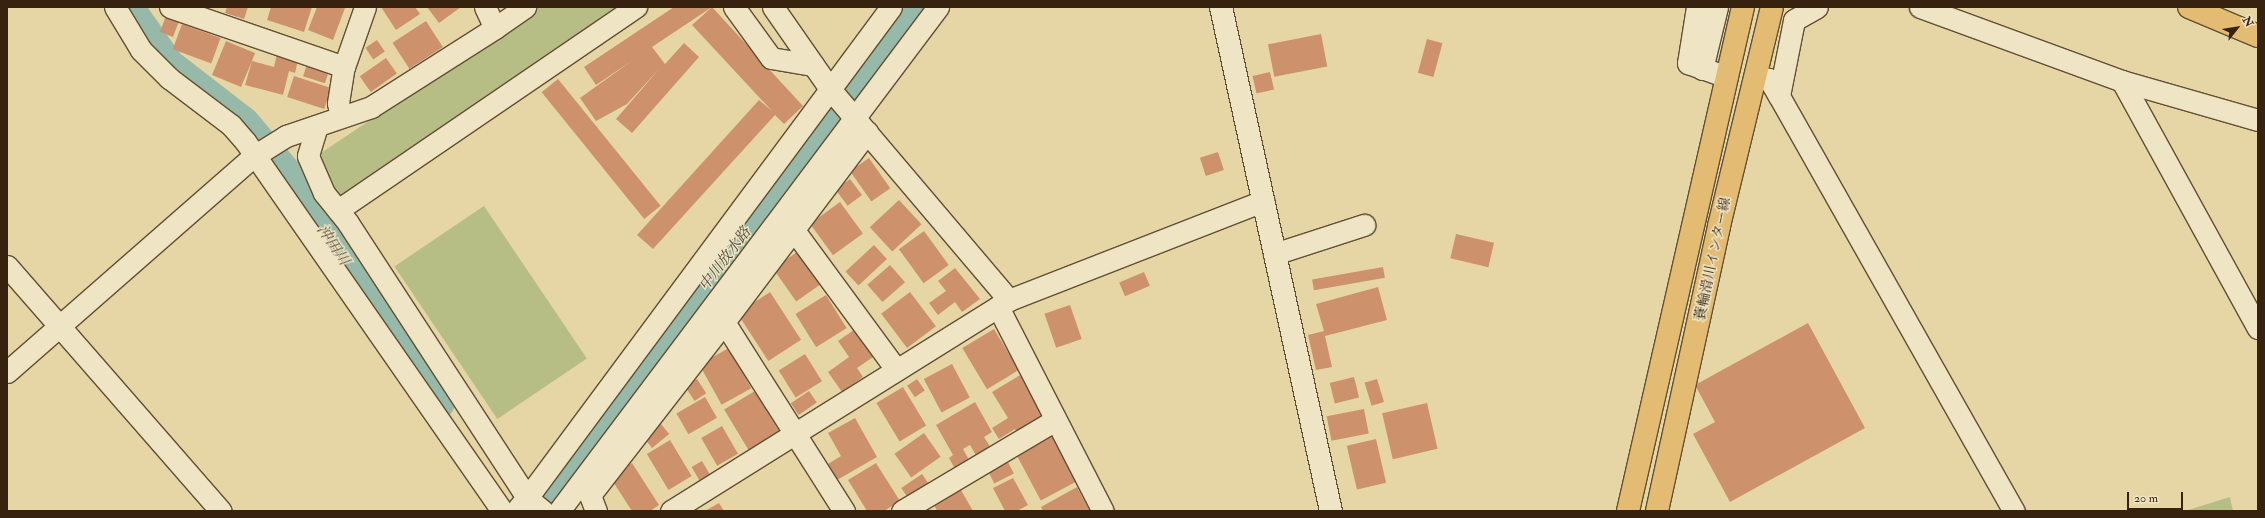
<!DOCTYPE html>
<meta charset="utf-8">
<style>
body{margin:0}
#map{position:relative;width:2265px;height:518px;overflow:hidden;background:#e6d6a5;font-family:"IM FELL Double Pica","Noto Serif JP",serif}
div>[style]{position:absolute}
.green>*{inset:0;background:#b6bd85;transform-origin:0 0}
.river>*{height:33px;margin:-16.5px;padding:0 16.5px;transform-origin:16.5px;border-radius:16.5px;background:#96b9a9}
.building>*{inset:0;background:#cd926c;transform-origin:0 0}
.roads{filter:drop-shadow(1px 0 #624f34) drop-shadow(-1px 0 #624f34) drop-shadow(0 1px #624f34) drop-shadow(0 -1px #624f34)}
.street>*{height:21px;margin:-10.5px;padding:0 10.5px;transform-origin:10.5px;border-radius:10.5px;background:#efe4c4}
.secondary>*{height:22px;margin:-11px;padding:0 11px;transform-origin:11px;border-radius:11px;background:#efe4c4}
.primary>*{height:22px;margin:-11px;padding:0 11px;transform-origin:11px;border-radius:11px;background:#e3bb72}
.highway>*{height:22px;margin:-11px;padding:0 11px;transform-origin:11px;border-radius:11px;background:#e3bb72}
span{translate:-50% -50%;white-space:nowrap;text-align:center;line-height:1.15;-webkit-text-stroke:3px #efe4c4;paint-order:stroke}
.street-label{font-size:14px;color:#36220e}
.water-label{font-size:15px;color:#4e4835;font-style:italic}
.frame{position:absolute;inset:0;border:8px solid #36220e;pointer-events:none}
.north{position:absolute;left:2217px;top:8px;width:40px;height:40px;-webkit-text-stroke:3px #efe4c4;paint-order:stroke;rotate:60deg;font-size:11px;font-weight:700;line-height:16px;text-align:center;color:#36220e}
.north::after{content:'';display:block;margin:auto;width:14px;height:18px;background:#36220e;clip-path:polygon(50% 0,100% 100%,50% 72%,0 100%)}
.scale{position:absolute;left:2127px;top:492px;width:56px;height:18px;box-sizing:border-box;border:2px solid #36220e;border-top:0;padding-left:5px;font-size:12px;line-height:14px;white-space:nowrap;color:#36220e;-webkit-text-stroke:3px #efe4c4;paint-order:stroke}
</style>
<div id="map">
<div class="green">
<i style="clip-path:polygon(539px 7px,621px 7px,337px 199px,315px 157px)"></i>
<i style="left:484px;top:206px;width:184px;height:108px;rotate:56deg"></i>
<i style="clip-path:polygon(2230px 497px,2233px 511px,2185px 511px)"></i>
</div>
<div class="river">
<i style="left:127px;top:7px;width:70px;rotate:54.9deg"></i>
<i style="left:167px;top:64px;width:96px;rotate:37.8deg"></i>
<i style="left:243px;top:123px;width:67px;rotate:49.9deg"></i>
<i style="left:286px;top:174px;width:274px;rotate:56.3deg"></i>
<i style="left:535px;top:511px;width:631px;rotate:-52.98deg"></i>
</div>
<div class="building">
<i style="clip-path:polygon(227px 7px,248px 7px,244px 19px,225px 13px)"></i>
<i style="clip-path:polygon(271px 7px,312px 7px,304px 32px,267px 20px)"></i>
<i style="clip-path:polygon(317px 7px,345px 8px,333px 40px,308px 30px)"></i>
<i style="clip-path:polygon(381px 7px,415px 7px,420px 14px,396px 30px)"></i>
<i style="clip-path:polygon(427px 7px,461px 7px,439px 23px)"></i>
<i style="clip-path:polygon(674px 7px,712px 7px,652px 47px,665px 64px,684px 43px,699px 57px,632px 133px,616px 119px,660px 68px,627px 104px,596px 121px,580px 98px,633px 60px,596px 85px,584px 67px)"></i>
<i style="clip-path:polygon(712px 7px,803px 106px,784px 124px,775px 115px,653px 249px,637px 235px,759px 100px,772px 111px,692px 25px)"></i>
<i style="left:166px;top:16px;width:14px;height:17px;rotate:21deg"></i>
<i style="left:426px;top:21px;width:31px;height:40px;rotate:57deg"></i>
<i style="left:182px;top:24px;width:41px;height:27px;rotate:20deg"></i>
<i style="left:1321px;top:34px;width:33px;height:54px;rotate:79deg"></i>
<i style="left:1427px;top:39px;width:16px;height:35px;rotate:15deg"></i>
<i style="left:377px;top:40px;width:14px;height:14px;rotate:56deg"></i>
<i style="clip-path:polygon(226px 41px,255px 53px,252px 61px,274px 67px,277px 54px,298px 60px,295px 73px,289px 71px,283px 95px,245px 85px,252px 61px,241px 87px,212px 75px)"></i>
<i style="left:386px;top:58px;width:19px;height:32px;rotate:55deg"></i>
<i style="left:308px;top:61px;width:23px;height:16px;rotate:18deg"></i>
<i style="left:1270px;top:72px;width:18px;height:18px;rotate:77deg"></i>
<i style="left:294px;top:76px;width:39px;height:22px;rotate:18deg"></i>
<i style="left:558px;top:79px;width:163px;height:21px;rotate:51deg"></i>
<i style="left:1218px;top:152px;width:19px;height:19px;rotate:72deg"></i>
<i style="left:869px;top:158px;width:37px;height:23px;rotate:55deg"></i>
<i style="left:850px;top:179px;width:20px;height:18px;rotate:53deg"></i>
<i style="left:899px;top:200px;width:33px;height:40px;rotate:47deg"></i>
<i style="left:840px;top:202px;width:39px;height:37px;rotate:54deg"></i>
<i style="left:924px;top:231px;width:42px;height:31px;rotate:54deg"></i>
<i style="left:1456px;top:234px;width:39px;height:25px;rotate:13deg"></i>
<i style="left:874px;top:245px;width:19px;height:39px;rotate:47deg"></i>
<i style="left:797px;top:252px;width:40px;height:29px;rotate:55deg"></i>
<i style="left:890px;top:265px;width:23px;height:30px;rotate:49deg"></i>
<i style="left:1383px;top:267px;width:11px;height:72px;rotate:80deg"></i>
<i style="clip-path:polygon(955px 268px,980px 299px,962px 312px,955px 302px,938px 315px,929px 303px,946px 291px,938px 281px)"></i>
<i style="left:1144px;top:272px;width:15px;height:27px;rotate:67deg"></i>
<i style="clip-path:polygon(1378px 287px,1387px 320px,1325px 336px,1332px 367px,1316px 370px,1308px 335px,1324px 331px,1316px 304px)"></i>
<i style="left:770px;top:292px;width:57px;height:39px;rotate:57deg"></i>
<i style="left:910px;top:292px;width:43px;height:36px;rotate:53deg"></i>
<i style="left:826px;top:295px;width:39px;height:36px;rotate:58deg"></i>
<i style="left:1070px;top:305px;width:36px;height:27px;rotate:71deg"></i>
<i style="clip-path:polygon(1808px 323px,1865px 428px,1730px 502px,1693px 434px,1715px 422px,1695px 385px)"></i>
<i style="clip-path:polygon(858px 327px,876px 355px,857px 368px,863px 377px,842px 392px,828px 372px,849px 357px,838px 341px)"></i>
<i style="left:994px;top:329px;width:48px;height:37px;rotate:59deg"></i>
<i style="left:729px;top:348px;width:46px;height:34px;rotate:61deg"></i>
<i style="left:805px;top:354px;width:32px;height:31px;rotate:58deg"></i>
<i style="left:952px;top:364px;width:38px;height:32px;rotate:62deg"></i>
<i style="clip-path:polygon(1022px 374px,1047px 414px,1017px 433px,1015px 429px,999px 439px,992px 428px,1008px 418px,992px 392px)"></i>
<i style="left:1354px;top:377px;width:21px;height:25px;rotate:76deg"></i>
<i style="left:697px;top:379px;width:17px;height:14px;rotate:57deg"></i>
<i style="left:917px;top:379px;width:14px;height:12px;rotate:56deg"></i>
<i style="left:1377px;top:379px;width:24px;height:13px;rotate:73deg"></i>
<i style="left:903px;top:387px;width:45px;height:31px;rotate:59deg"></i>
<i style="left:755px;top:391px;width:47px;height:36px;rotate:59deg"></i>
<i style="left:809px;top:391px;width:14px;height:22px;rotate:56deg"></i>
<i style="left:705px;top:397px;width:24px;height:33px;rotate:60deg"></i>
<i style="clip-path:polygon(975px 402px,992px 432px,984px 437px,991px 448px,977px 457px,970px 445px,963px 449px,969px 460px,955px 469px,949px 458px,953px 455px,936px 425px)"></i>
<i style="left:1427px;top:403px;width:47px;height:46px;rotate:77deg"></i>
<i style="left:1364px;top:409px;width:25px;height:38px;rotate:79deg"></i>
<i style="clip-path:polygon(855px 418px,877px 457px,837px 480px,828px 464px,841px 456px,828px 433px)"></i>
<i style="left:661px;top:424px;width:13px;height:22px;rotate:51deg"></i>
<i style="left:722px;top:426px;width:32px;height:24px;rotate:60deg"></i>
<i style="left:924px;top:433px;width:29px;height:36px;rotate:55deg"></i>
<i style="left:1053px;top:434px;width:53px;height:42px;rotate:62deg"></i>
<i style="left:1376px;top:439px;width:45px;height:30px;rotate:77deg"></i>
<i style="left:670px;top:440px;width:42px;height:27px;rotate:59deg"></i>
<i style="left:702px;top:461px;width:16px;height:12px;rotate:60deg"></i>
<i style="left:1008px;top:462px;width:13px;height:22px;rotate:63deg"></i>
<i style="clip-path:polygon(632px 463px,659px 505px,650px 511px,632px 511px,610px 477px)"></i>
<i style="clip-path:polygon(876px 463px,900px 501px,884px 511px,867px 511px,848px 480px)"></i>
<i style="left:922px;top:474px;width:14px;height:25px;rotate:56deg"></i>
<i style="clip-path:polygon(1013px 478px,1028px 505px,1017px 511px,1005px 511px,993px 488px)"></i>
<i style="clip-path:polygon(1077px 487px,1090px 511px,1043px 511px,1041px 507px)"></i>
<i style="clip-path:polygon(961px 490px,973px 511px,937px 511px,934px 505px)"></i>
<i style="clip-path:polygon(719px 503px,724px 511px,705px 511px)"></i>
</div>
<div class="roads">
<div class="street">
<i style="left:115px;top:7px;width:50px;rotate:58.8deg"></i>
<i style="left:141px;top:50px;width:40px;rotate:45deg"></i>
<i style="left:169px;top:78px;width:78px;rotate:37.2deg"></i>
<i style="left:231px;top:125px;width:21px;rotate:49deg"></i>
<i style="left:245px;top:141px;width:450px;rotate:55.2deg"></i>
<i style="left:170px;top:7px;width:184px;rotate:19deg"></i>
<i style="left:485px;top:7px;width:23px;rotate:65deg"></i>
<i style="left:495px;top:28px;width:37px;rotate:-35deg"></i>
<i style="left:734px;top:7px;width:63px;rotate:54deg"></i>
<i style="left:771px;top:58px;width:43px;rotate:9.5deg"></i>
<i style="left:773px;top:7px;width:100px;rotate:55.2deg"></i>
<i style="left:830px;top:89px;width:277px;rotate:49.7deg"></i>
<i style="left:1697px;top:7px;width:57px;rotate:99.1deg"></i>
<i style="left:1688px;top:63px;width:41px;rotate:19.7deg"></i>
<i style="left:1920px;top:7px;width:215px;rotate:20.1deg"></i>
<i style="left:2122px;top:81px;width:141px;rotate:16deg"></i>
<i style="left:1702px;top:69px;width:64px;rotate:-76.4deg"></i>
<i style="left:1756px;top:76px;width:13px;rotate:13deg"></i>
<i style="left:1769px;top:79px;width:20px;rotate:60deg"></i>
<i style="left:1779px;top:96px;width:477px;rotate:60.5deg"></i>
<i style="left:2122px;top:81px;width:282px;rotate:61.2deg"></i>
<i style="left:1779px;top:96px;width:77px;rotate:-78.8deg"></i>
<i style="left:1794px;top:20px;width:26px;rotate:-29deg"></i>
<i style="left:341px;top:117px;width:14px;rotate:-102deg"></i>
<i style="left:338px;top:103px;width:36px;rotate:-81deg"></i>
<i style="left:344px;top:67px;width:64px;rotate:-70.7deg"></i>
<i style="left:317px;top:126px;width:31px;rotate:107deg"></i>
<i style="left:308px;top:156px;width:40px;rotate:66.6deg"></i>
<i style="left:324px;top:193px;width:38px;rotate:51deg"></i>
<i style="left:348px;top:223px;width:328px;rotate:56.9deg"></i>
<i style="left:527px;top:498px;width:13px;rotate:132deg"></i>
<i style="left:338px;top:210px;width:361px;rotate:-34.3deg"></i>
<i style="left:793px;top:229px;width:174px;rotate:53.7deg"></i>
<i style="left:1274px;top:254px;width:95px;rotate:-17.9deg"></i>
<i style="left:7px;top:266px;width:325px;rotate:48.9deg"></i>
<i style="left:998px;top:307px;width:229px;rotate:62.8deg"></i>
<i style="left:724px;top:322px;width:238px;rotate:-53deg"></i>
<i style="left:7px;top:372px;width:328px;rotate:-41.2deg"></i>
<i style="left:254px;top:156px;width:38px;rotate:-32deg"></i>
<i style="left:286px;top:136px;width:90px;rotate:-18.8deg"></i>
<i style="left:371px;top:107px;width:147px;rotate:-32.5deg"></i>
<i style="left:543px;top:511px;width:21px;rotate:-141deg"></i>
<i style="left:527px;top:498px;width:611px;rotate:-53.45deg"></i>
<i style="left:559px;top:511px;width:631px;rotate:-53.06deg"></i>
<i style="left:596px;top:511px;width:17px;rotate:-111deg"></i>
<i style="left:590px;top:495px;width:219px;rotate:-52.2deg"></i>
<i style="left:724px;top:322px;width:224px;rotate:57.6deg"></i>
<i style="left:671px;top:511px;width:398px;rotate:-32deg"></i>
<i style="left:1009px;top:300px;width:273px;rotate:-21.3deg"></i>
<i style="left:902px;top:511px;width:178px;rotate:-30.7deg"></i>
</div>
<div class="secondary">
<i style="left:1221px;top:7px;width:516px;rotate:77.69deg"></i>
</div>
<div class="primary">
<i style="left:1628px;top:511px;width:517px;rotate:-77.15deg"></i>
<i style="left:1657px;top:511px;width:292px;rotate:-77.7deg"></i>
<i style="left:1719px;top:226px;width:225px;rotate:-76.4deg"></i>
</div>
<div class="highway">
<i style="left:2189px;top:7px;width:75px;rotate:22.8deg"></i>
</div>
</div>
<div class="street-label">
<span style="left:1713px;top:259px;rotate:-78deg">蓑輪滑川インター線</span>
</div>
<div class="water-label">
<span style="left:333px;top:245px;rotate:56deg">沖田川</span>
<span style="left:725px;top:259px;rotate:-53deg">中川放水路</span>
</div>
<div class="frame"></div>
<div class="north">N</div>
<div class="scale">20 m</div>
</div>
